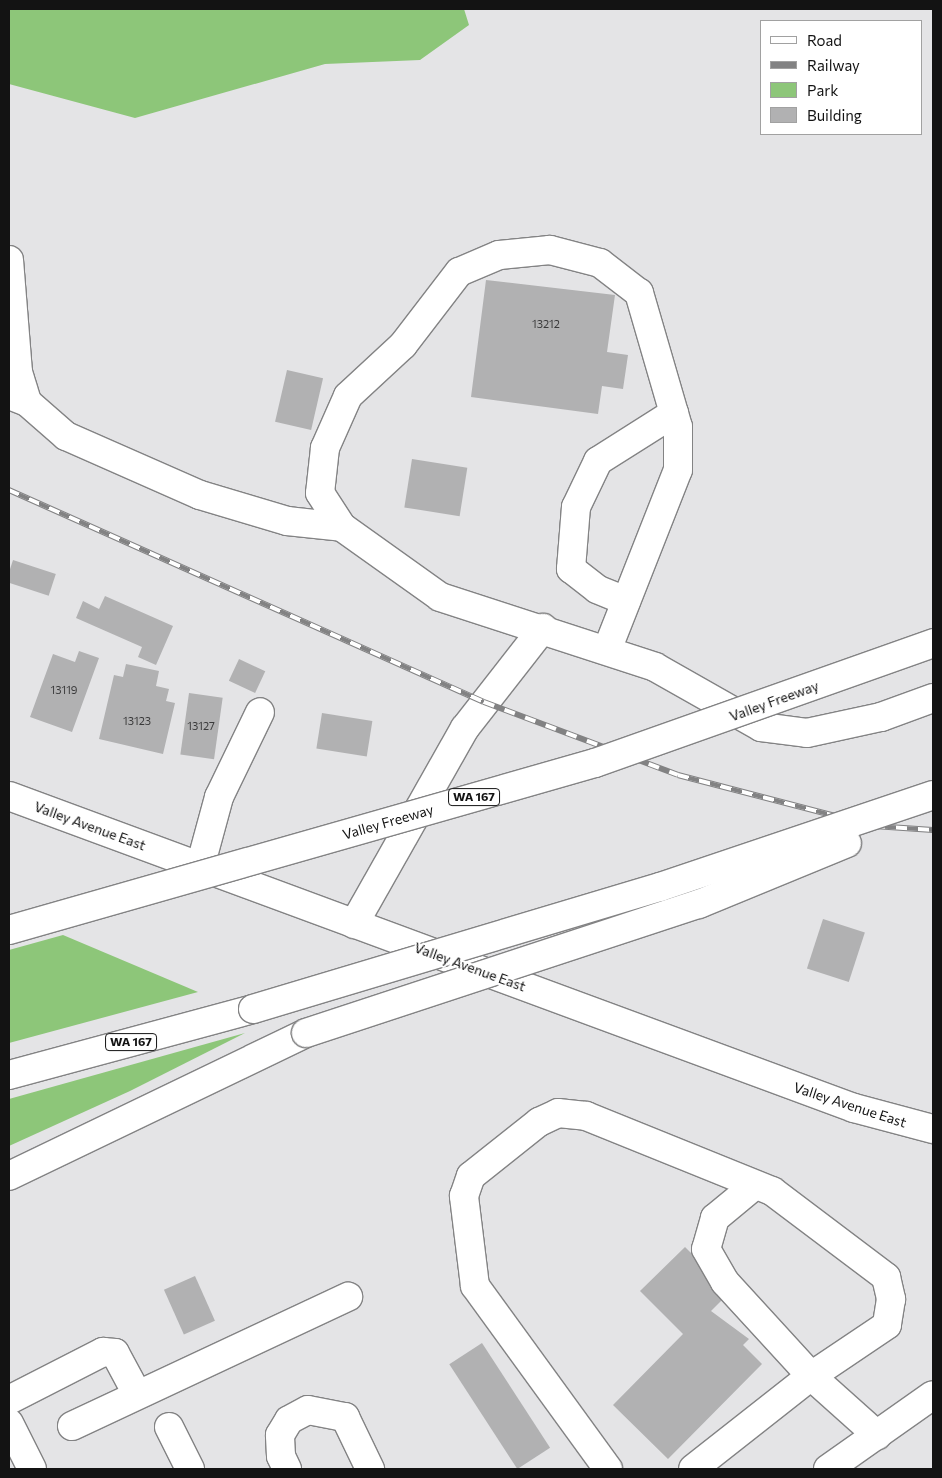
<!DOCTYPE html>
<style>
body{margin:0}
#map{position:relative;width:942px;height:1478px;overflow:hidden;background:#e4e4e6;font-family:Commissioner,sans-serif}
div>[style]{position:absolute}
.green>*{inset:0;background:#8dc679}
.building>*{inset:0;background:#b1b1b2;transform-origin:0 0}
.roads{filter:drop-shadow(1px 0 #838384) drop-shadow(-1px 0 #838384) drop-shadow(0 1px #838384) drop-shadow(0 -1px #838384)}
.minor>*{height:28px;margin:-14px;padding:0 14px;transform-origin:14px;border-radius:14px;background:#fff}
.major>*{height:28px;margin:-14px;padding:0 14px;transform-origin:14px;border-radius:14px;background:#fff}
.highway>*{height:28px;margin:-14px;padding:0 14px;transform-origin:14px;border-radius:14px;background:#fff}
.rail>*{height:5.5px;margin-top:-2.75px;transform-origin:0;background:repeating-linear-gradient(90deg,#fff 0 11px,#828283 0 22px);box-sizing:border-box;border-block:1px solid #828283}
.bridges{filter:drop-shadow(1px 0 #838384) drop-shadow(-1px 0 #838384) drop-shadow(0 1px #838384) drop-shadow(0 -1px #838384)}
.highway-bridge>*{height:28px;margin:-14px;padding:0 14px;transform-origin:14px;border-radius:14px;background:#fff}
span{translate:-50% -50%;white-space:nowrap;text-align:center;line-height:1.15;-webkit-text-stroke:4px #fff;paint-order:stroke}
.number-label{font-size:11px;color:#3a3a3b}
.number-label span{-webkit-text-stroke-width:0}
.shield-label span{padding:1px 4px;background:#fff;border:1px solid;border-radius:4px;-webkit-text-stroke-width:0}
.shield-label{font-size:12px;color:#131313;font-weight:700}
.street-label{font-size:14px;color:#131313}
.frame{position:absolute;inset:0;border:10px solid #131313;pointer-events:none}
.legend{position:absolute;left:760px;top:20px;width:162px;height:115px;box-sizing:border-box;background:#fff;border:1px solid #a1a1a1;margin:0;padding:6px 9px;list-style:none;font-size:15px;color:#131313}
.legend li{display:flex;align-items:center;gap:10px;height:25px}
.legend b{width:25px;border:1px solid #a1a1a1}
</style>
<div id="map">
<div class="green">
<i style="clip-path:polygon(9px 9px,464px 9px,469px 25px,420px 60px,325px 64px,135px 118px,9px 84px)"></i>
<i style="clip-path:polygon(63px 935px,198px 992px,9px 1043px,9px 950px)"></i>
<i style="clip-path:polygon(245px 1033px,130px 1091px,9px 1146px,9px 1099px)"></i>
</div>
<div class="building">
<i style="clip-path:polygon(486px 280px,615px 295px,607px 352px,628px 355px,623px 389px,602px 386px,598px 414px,471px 397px)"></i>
<i style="left:287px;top:370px;width:37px;height:53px;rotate:13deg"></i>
<i style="left:412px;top:459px;width:56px;height:49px;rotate:9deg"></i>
<i style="left:13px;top:560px;width:45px;height:23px;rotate:18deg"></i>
<i style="clip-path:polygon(105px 596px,173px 626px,156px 665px,138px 657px,142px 647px,76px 618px,83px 601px,99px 609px)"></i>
<i style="clip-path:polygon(79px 651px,99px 658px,72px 732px,30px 717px,53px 654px,75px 662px)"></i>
<i style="left:239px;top:659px;width:29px;height:24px;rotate:25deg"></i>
<i style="clip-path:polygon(126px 664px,159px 671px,156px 686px,169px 689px,166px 701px,175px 703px,163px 754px,99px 739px,114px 675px,123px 677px)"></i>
<i style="left:189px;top:693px;width:34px;height:62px;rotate:8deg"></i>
<i style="left:322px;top:713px;width:51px;height:36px;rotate:9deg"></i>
<i style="left:823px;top:919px;width:44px;height:52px;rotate:18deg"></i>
<i style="clip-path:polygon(685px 1247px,730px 1292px,711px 1311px,749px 1339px,743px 1345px,762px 1364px,668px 1459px,613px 1405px,683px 1334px,640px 1291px)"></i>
<i style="left:195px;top:1276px;width:49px;height:34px;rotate:66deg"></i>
<i style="left:482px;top:1343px;width:125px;height:39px;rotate:57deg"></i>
</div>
<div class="roads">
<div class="minor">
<i style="left:9px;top:260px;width:112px;rotate:85.4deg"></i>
<i style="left:18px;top:372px;width:31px;rotate:73deg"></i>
<i style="left:9px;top:395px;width:19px;rotate:21deg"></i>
<i style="left:27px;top:402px;width:52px;rotate:41.1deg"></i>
<i style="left:66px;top:436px;width:146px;rotate:23.8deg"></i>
<i style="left:200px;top:495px;width:91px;rotate:16.6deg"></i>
<i style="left:287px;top:521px;width:55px;rotate:6.2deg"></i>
<i style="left:626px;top:601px;width:31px;rotate:-158deg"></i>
<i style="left:597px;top:589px;width:33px;rotate:-142deg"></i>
<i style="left:571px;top:569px;width:62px;rotate:-85.4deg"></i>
<i style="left:576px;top:507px;width:51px;rotate:-64.4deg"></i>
<i style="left:598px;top:461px;width:90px;rotate:-32.3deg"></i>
<i style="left:607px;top:650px;width:193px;rotate:-68.5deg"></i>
<i style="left:678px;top:470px;width:43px;rotate:-90deg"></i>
<i style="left:678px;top:427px;width:140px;rotate:-106.2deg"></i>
<i style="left:639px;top:293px;width:49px;rotate:-142.4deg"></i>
<i style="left:600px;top:263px;width:52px;rotate:-165.4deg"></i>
<i style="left:550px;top:250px;width:51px;rotate:174.4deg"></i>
<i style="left:499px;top:255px;width:43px;rotate:157deg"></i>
<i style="left:459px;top:272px;width:92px;rotate:127.5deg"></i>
<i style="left:403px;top:345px;width:75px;rotate:137.2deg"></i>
<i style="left:348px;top:396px;width:57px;rotate:113.9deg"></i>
<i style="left:325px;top:448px;width:45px;rotate:96.3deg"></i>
<i style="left:320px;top:493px;width:40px;rotate:57.1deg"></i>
<i style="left:342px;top:527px;width:120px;rotate:35.5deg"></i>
<i style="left:440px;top:597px;width:226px;rotate:18deg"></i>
<i style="left:655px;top:667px;width:122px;rotate:29.5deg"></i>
<i style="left:761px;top:727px;width:46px;rotate:7.4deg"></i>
<i style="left:807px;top:733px;width:76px;rotate:-12.2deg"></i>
<i style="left:881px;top:717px;width:55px;rotate:-20.1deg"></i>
<i style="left:200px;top:867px;width:73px;rotate:-74.8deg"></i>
<i style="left:219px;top:797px;width:94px;rotate:-64.2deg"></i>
<i style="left:354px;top:924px;width:225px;rotate:-60.5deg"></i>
<i style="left:465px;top:728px;width:127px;rotate:-52deg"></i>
<i style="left:755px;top:1185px;width:52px;rotate:140.5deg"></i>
<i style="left:715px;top:1218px;width:32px;rotate:106deg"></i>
<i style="left:706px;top:1249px;width:38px;rotate:60deg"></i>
<i style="left:725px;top:1282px;width:127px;rotate:47.5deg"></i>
<i style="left:811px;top:1376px;width:89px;rotate:41.8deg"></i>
<i style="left:9px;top:1400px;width:106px;rotate:-27.1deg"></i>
<i style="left:103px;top:1352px;width:12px;rotate:5deg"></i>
<i style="left:115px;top:1353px;width:47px;rotate:61.8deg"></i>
<i style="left:9px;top:1423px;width:51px;rotate:63.4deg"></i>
<i style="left:72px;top:1426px;width:305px;rotate:-25.1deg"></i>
<i style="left:169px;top:1427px;width:47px;rotate:63.4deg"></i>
<i style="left:287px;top:1469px;width:14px;rotate:-115deg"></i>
<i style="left:281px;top:1456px;width:21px;rotate:-93deg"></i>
<i style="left:280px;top:1435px;width:17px;rotate:-59deg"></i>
<i style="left:289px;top:1420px;width:21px;rotate:-28deg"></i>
<i style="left:308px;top:1410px;width:38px;rotate:11deg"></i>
<i style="left:345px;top:1417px;width:58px;rotate:64.3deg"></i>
<i style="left:608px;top:1469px;width:226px;rotate:-126deg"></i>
<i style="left:475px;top:1286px;width:91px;rotate:-97deg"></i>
<i style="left:464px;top:1196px;width:21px;rotate:-71deg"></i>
<i style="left:471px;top:1176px;width:87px;rotate:-38.5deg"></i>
<i style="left:539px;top:1122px;width:21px;rotate:-25deg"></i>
<i style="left:558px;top:1113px;width:28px;rotate:6deg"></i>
<i style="left:586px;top:1116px;width:201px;rotate:22deg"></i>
<i style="left:772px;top:1191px;width:143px;rotate:37deg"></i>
<i style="left:886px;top:1277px;width:23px;rotate:77deg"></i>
<i style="left:891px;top:1299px;width:26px;rotate:99deg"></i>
<i style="left:887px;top:1325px;width:92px;rotate:146.1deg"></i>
<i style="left:811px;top:1376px;width:150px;rotate:141.8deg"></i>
<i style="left:828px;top:1469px;width:128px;rotate:-35.2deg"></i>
</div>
<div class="major">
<i style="left:9px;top:796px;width:901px;rotate:20.27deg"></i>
<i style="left:854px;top:1108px;width:82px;rotate:14.9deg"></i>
</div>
<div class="highway">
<i style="left:9px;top:1075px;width:253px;rotate:-15.1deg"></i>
<i style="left:9px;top:1176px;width:330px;rotate:-25.7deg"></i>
</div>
</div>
<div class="rail">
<i style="left:9px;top:490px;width:520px;rotate:24.05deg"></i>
<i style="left:484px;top:702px;width:207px;rotate:20.6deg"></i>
<i style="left:678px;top:775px;width:203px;rotate:14.6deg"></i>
<i style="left:874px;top:826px;width:59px;rotate:3.9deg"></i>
</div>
<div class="bridges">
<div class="highway-bridge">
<i style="left:9px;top:930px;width:609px;rotate:-15.91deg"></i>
<i style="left:595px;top:763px;width:359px;rotate:-19.5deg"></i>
<i style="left:253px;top:1009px;width:425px;rotate:-16.7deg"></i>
<i style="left:660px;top:887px;width:288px;rotate:-18.6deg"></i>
<i style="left:306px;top:1033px;width:414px;rotate:-18.2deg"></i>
<i style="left:699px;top:904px;width:160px;rotate:-22.4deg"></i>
</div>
</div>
<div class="number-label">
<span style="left:546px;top:324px">13212</span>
<span style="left:64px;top:690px">13119</span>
<span style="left:137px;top:721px">13123</span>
<span style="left:201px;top:726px">13127</span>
</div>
<div class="shield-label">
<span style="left:474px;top:797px">WA 167</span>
<span style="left:131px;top:1042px">WA 167</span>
</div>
<div class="street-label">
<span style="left:774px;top:701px;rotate:-20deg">Valley Freeway</span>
<span style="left:388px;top:822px;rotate:-16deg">Valley Freeway</span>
<span style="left:90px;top:826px;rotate:20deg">Valley Avenue East</span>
<span style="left:470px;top:967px;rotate:20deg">Valley Avenue East</span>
<span style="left:850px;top:1105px;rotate:18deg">Valley Avenue East</span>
</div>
<div class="frame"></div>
<ul class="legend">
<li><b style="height:6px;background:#fff"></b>Road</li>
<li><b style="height:6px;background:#828283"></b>Railway</li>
<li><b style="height:14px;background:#8dc679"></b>Park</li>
<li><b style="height:14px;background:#b1b1b2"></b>Building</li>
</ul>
</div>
